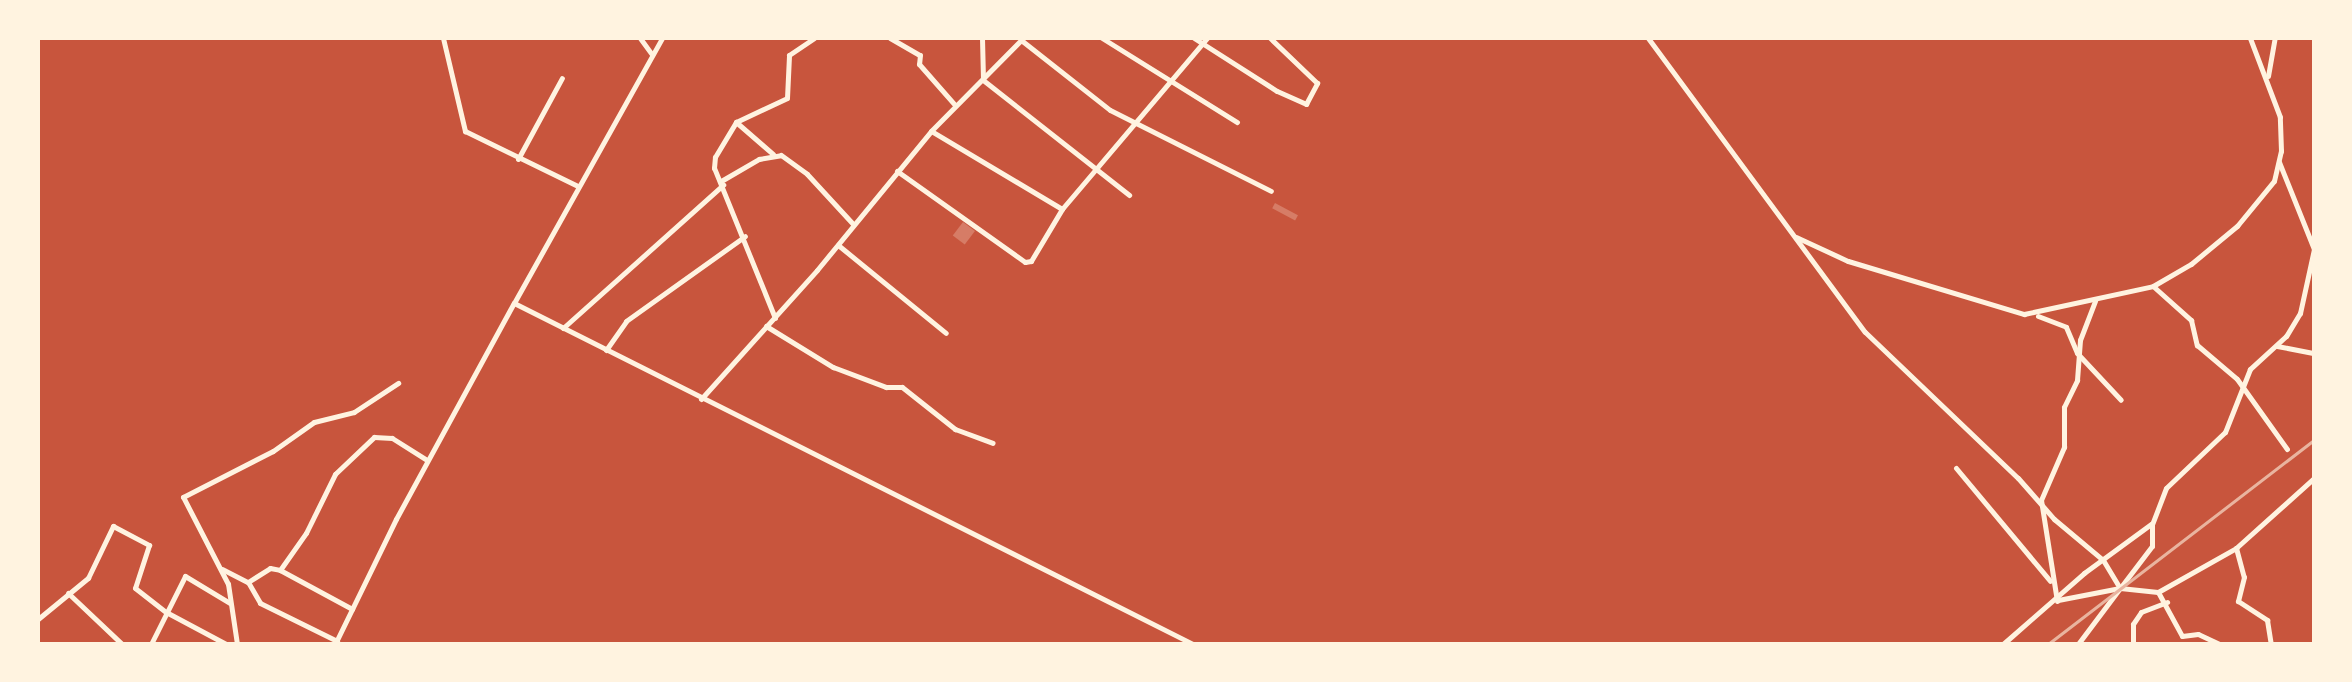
<!DOCTYPE html>
<style>
body{margin:0}
#map{position:relative;width:2352px;height:682px;overflow:hidden;background:#c8553d;font-family:Poppins,sans-serif}
div>[style]{position:absolute}
.building>*{inset:0;background:#d67c66;transform-origin:0 0}
.minor>*{height:5px;margin:-2.5px;padding:0 2.5px;transform-origin:2.5px;border-radius:2.5px;background:#fff3e0}
.rail>*{height:3px;margin:-1.5px;padding:0 1.5px;transform-origin:1.5px;border-radius:1.5px;background:#e9b49f}
span{translate:-50% -50%;white-space:nowrap;text-align:center;line-height:1.15;-webkit-text-stroke:6px #fff3e0;paint-order:stroke}
.frame{position:absolute;inset:0;border:40px solid #fff3e0;pointer-events:none}
</style>
<div id="map">
<div class="building">
<i style="left:1275px;top:203px;width:26px;height:6px;rotate:28deg"></i>
<i style="left:963px;top:222px;width:15px;height:17px;rotate:37deg"></i>
</div>
<div class="minor">
<i style="left:443px;top:38px;width:96px;rotate:76.7deg"></i>
<i style="left:465px;top:131px;width:126px;rotate:26deg"></i>
<i style="left:640px;top:38px;width:19px;rotate:54deg"></i>
<i style="left:890px;top:38px;width:34px;rotate:30deg"></i>
<i style="left:920px;top:55px;width:9px;rotate:96deg"></i>
<i style="left:919px;top:64px;width:55px;rotate:48.7deg"></i>
<i style="left:982px;top:38px;width:42px;rotate:88.6deg"></i>
<i style="left:983px;top:80px;width:186px;rotate:38.2deg"></i>
<i style="left:1102px;top:38px;width:159px;rotate:31.9deg"></i>
<i style="left:1194px;top:38px;width:98px;rotate:32.6deg"></i>
<i style="left:1277px;top:91px;width:32px;rotate:24deg"></i>
<i style="left:1306px;top:104px;width:24px;rotate:-62deg"></i>
<i style="left:1317px;top:83px;width:65px;rotate:-136.2deg"></i>
<i style="left:1648px;top:38px;width:365px;rotate:53.6deg"></i>
<i style="left:1865px;top:332px;width:211px;rotate:43.7deg"></i>
<i style="left:2018px;top:478px;width:55px;rotate:48.7deg"></i>
<i style="left:2054px;top:519px;width:64px;rotate:39.9deg"></i>
<i style="left:2103px;top:560px;width:33px;rotate:59deg"></i>
<i style="left:1021px;top:40px;width:113px;rotate:38.2deg"></i>
<i style="left:1110px;top:110px;width:180px;rotate:26.7deg"></i>
<i style="left:2268px;top:76px;width:39px;rotate:-80deg"></i>
<i style="left:736px;top:122px;width:49px;rotate:40.9deg"></i>
<i style="left:518px;top:159px;width:92px;rotate:-61.5deg"></i>
<i style="left:2279px;top:162px;width:94px;rotate:68.1deg"></i>
<i style="left:2314px;top:249px;width:66px;rotate:102.3deg"></i>
<i style="left:2300px;top:313px;width:27px;rotate:121deg"></i>
<i style="left:2286px;top:336px;width:49px;rotate:137.5deg"></i>
<i style="left:2250px;top:369px;width:68px;rotate:111.6deg"></i>
<i style="left:2225px;top:432px;width:81px;rotate:136.5deg"></i>
<i style="left:2166px;top:488px;width:39px;rotate:111deg"></i>
<i style="left:2152px;top:524px;width:22px;rotate:90deg"></i>
<i style="left:2152px;top:546px;width:53px;rotate:127.3deg"></i>
<i style="left:2120px;top:588px;width:38px;rotate:6deg"></i>
<i style="left:2158px;top:592px;width:90px;rotate:-29.4deg"></i>
<i style="left:2236px;top:548px;width:105px;rotate:-41.9deg"></i>
<i style="left:897px;top:171px;width:157px;rotate:35.4deg"></i>
<i style="left:1025px;top:262px;width:6px;rotate:-9deg"></i>
<i style="left:1031px;top:261px;width:61px;rotate:-59.2deg"></i>
<i style="left:1062px;top:209px;width:152px;rotate:-149.2deg"></i>
<i style="left:721px;top:181px;width:44px;rotate:-30.1deg"></i>
<i style="left:759px;top:159px;width:22px;rotate:-10deg"></i>
<i style="left:781px;top:155px;width:32px;rotate:36deg"></i>
<i style="left:807px;top:174px;width:68px;rotate:47.4deg"></i>
<i style="left:1062px;top:209px;width:224px;rotate:-49.7deg"></i>
<i style="left:1796px;top:237px;width:57px;rotate:24.8deg"></i>
<i style="left:1848px;top:261px;width:184px;rotate:16.8deg"></i>
<i style="left:2024px;top:314px;width:132px;rotate:-12.2deg"></i>
<i style="left:2153px;top:286px;width:44px;rotate:-30.1deg"></i>
<i style="left:2191px;top:264px;width:60px;rotate:-39.6deg"></i>
<i style="left:2237px;top:226px;width:58px;rotate:-50.6deg"></i>
<i style="left:2274px;top:181px;width:31px;rotate:-77deg"></i>
<i style="left:2281px;top:151px;width:34px;rotate:-92deg"></i>
<i style="left:2280px;top:117px;width:85px;rotate:-110.8deg"></i>
<i style="left:838px;top:245px;width:139px;rotate:39.2deg"></i>
<i style="left:2154px;top:287px;width:50px;rotate:41.7deg"></i>
<i style="left:2191px;top:320px;width:26px;rotate:77deg"></i>
<i style="left:2197px;top:345px;width:52px;rotate:40.4deg"></i>
<i style="left:2237px;top:379px;width:86px;rotate:54.5deg"></i>
<i style="left:514px;top:303px;width:304px;rotate:-60.8deg"></i>
<i style="left:2038px;top:316px;width:30px;rotate:21deg"></i>
<i style="left:2066px;top:327px;width:28px;rotate:67deg"></i>
<i style="left:2077px;top:353px;width:64px;rotate:46.9deg"></i>
<i style="left:775px;top:318px;width:162px;rotate:-112.1deg"></i>
<i style="left:714px;top:168px;width:11px;rotate:-85deg"></i>
<i style="left:715px;top:157px;width:41px;rotate:-59deg"></i>
<i style="left:736px;top:122px;width:56px;rotate:-25.2deg"></i>
<i style="left:787px;top:98px;width:43px;rotate:-87.3deg"></i>
<i style="left:789px;top:55px;width:30px;rotate:-34deg"></i>
<i style="left:766px;top:326px;width:79px;rotate:31.5deg"></i>
<i style="left:833px;top:367px;width:57px;rotate:20.7deg"></i>
<i style="left:886px;top:387px;width:16px"></i>
<i style="left:902px;top:387px;width:68px;rotate:38.4deg"></i>
<i style="left:955px;top:429px;width:40px;rotate:20.2deg"></i>
<i style="left:563px;top:328px;width:215px;rotate:-41.8deg"></i>
<i style="left:2277px;top:346px;width:38px;rotate:11deg"></i>
<i style="left:606px;top:350px;width:35px;rotate:-55deg"></i>
<i style="left:626px;top:321px;width:146px;rotate:-35.5deg"></i>
<i style="left:701px;top:399px;width:173px;rotate:-48deg"></i>
<i style="left:817px;top:270px;width:180px;rotate:-50.6deg"></i>
<i style="left:931px;top:131px;width:131px;rotate:-45.3deg"></i>
<i style="left:1956px;top:468px;width:147px;rotate:50.2deg"></i>
<i style="left:2236px;top:548px;width:30px;rotate:75deg"></i>
<i style="left:2244px;top:577px;width:25px;rotate:104deg"></i>
<i style="left:2238px;top:601px;width:35px;rotate:33deg"></i>
<i style="left:2267px;top:620px;width:24px;rotate:81deg"></i>
<i style="left:222px;top:569px;width:29px;rotate:27deg"></i>
<i style="left:248px;top:582px;width:26px;rotate:-32deg"></i>
<i style="left:270px;top:568px;width:10px;rotate:11deg"></i>
<i style="left:280px;top:570px;width:82px;rotate:28.4deg"></i>
<i style="left:280px;top:570px;width:45px;rotate:-54.9deg"></i>
<i style="left:306px;top:533px;width:66px;rotate:-63.8deg"></i>
<i style="left:335px;top:474px;width:54px;rotate:-43.5deg"></i>
<i style="left:374px;top:437px;width:18px;rotate:3deg"></i>
<i style="left:392px;top:438px;width:41px;rotate:32.2deg"></i>
<i style="left:248px;top:582px;width:24px;rotate:60deg"></i>
<i style="left:260px;top:603px;width:86px;rotate:26.3deg"></i>
<i style="left:2158px;top:592px;width:50px;rotate:61.4deg"></i>
<i style="left:2182px;top:636px;width:16px;rotate:-7deg"></i>
<i style="left:2198px;top:634px;width:23px;rotate:25deg"></i>
<i style="left:68px;top:593px;width:74px;rotate:43.4deg"></i>
<i style="left:2058px;top:600px;width:63px;rotate:-11deg"></i>
<i style="left:2120px;top:588px;width:70px;rotate:126.9deg"></i>
<i style="left:2057px;top:601px;width:102px;rotate:-99deg"></i>
<i style="left:2041px;top:500px;width:58px;rotate:-66.5deg"></i>
<i style="left:2064px;top:447px;width:40px;rotate:-90deg"></i>
<i style="left:2064px;top:407px;width:30px;rotate:-64deg"></i>
<i style="left:2077px;top:380px;width:40px;rotate:-85.7deg"></i>
<i style="left:2080px;top:340px;width:42px;rotate:-69deg"></i>
<i style="left:38px;top:619px;width:65px;rotate:-39.4deg"></i>
<i style="left:88px;top:578px;width:58px;rotate:-64.3deg"></i>
<i style="left:113px;top:526px;width:41px;rotate:27.8deg"></i>
<i style="left:149px;top:545px;width:45px;rotate:108deg"></i>
<i style="left:135px;top:588px;width:39px;rotate:38deg"></i>
<i style="left:166px;top:612px;width:68px;rotate:28.1deg"></i>
<i style="left:151px;top:644px;width:76px;rotate:-63.4deg"></i>
<i style="left:185px;top:576px;width:52px;rotate:31deg"></i>
<i style="left:237px;top:644px;width:61px;rotate:-98.5deg"></i>
<i style="left:228px;top:584px;width:98px;rotate:-117.3deg"></i>
<i style="left:183px;top:497px;width:101px;rotate:-27.1deg"></i>
<i style="left:273px;top:451px;width:50px;rotate:-35.3deg"></i>
<i style="left:314px;top:422px;width:41px;rotate:-14deg"></i>
<i style="left:354px;top:412px;width:53px;rotate:-33.4deg"></i>
<i style="left:335px;top:644px;width:139px;rotate:-64deg"></i>
<i style="left:396px;top:519px;width:246px;rotate:-61.4deg"></i>
<i style="left:514px;top:303px;width:760px;rotate:26.67deg"></i>
<i style="left:2003px;top:644px;width:108px;rotate:-41.2deg"></i>
<i style="left:2084px;top:573px;width:83px;rotate:-36.2deg"></i>
<i style="left:2133px;top:644px;width:20px;rotate:-90deg"></i>
<i style="left:2133px;top:624px;width:14px;rotate:-56deg"></i>
<i style="left:2141px;top:612px;width:28px;rotate:-21deg"></i>
</div>
<div class="rail">
<i style="left:2048px;top:644px;width:335px;rotate:-37.5deg"></i>
</div>
<div class="frame"></div>
</div>
